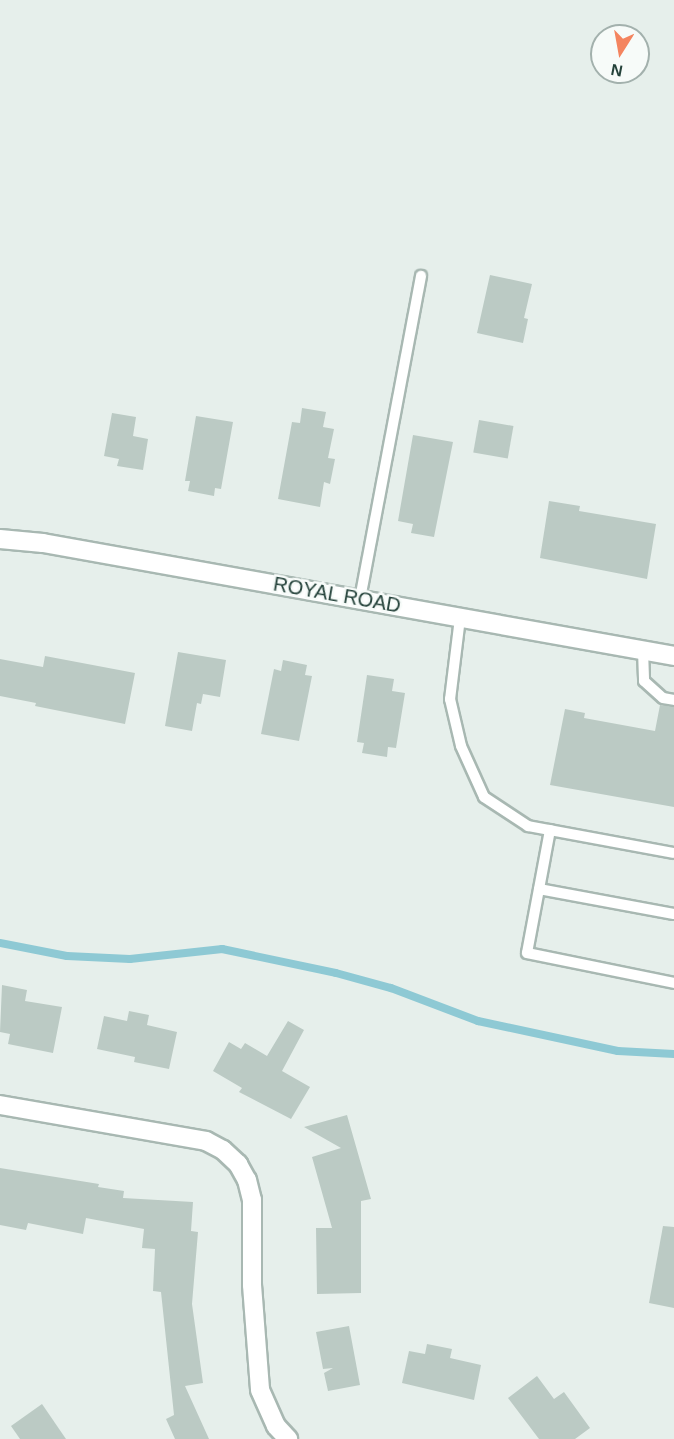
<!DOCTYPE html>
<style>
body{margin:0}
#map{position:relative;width:674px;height:1439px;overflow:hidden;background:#e6efeb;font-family:Helvetica,sans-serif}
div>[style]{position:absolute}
.stream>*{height:8px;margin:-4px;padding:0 4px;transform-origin:4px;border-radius:4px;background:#8ec9d4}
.building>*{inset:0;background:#bbcac4;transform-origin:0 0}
.roads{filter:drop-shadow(2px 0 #a8b8b2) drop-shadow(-2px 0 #a8b8b2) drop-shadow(0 2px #a8b8b2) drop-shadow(0 -2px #a8b8b2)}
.service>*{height:10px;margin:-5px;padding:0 5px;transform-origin:5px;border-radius:5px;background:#fff}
.minor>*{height:18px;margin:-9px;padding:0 9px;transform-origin:9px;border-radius:9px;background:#fff}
span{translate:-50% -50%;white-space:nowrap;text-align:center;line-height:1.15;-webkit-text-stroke:5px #f7fbf9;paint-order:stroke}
.street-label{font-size:20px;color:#24423a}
.north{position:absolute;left:590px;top:24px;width:60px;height:60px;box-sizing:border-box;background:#f7fbf9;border:2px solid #a3b1ad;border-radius:50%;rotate:191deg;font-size:16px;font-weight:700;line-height:24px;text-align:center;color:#24423a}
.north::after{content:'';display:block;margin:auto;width:21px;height:27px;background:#f4845f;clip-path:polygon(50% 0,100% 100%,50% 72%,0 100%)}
</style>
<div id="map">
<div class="stream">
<i style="left:0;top:943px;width:68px;rotate:11deg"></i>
<i style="left:67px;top:956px;width:63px;rotate:2.7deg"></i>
<i style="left:130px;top:959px;width:93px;rotate:-6.2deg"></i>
<i style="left:222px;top:949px;width:116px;rotate:11.9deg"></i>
<i style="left:336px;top:973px;width:57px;rotate:15.3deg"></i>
<i style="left:391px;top:988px;width:93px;rotate:20.8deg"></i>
<i style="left:478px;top:1021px;width:143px;rotate:12.1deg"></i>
<i style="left:618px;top:1051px;width:56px;rotate:3.1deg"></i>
</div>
<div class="building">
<i style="clip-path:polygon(490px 275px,532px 284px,524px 318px,528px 319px,523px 343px,477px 333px)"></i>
<i style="clip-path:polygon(302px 408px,326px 412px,323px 427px,334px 429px,328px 458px,335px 459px,330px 484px,324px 482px,320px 507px,278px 499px,292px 422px,300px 423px)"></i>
<i style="clip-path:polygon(112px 413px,136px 417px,133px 436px,148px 439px,143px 470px,117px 466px,119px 459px,104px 456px)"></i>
<i style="clip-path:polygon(196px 416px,233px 422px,221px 489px,215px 488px,214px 496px,188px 491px,190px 481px,185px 481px)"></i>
<i style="left:479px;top:420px;width:35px;height:33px;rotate:10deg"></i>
<i style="clip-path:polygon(413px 435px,453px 442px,434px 537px,411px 533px,413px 524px,398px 521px)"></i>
<i style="clip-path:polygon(549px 501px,580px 506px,579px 511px,656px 524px,647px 579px,540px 558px)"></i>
<i style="clip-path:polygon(178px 652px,226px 660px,220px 697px,203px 694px,201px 704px,197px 703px,192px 731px,165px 726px)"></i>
<i style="clip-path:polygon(45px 656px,135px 673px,125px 724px,35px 706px,36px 703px,0 696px,0 659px,43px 667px)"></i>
<i style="clip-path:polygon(283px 660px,307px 665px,305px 675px,312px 676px,299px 741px,261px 734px,274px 669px,281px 671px)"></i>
<i style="clip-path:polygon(367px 675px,394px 679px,392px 691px,405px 693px,396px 748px,388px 747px,387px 757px,362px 753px,364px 743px,357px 742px)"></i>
<i style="clip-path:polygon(660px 705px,674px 707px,674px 807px,550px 785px,565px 709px,585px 713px,584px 718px,655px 731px)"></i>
<i style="clip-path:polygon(2px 985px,27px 990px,25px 1001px,62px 1007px,53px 1053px,8px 1044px,10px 1034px,0 1032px)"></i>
<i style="clip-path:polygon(129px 1011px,149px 1015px,147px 1025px,177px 1032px,169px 1069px,134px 1062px,135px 1057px,97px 1049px,104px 1016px,127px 1021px)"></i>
<i style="clip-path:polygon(288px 1021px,304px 1030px,282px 1071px,310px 1087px,291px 1119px,239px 1092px,242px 1088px,213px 1071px,229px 1042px,241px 1049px,245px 1043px,267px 1056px)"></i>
<i style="clip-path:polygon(347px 1115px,371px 1199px,361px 1201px,361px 1293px,317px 1294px,316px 1228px,332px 1228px,312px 1157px,341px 1148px,304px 1127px)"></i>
<i style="clip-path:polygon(0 1168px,99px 1184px,98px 1187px,124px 1191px,123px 1198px,193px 1202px,191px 1231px,198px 1232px,192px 1304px,203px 1383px,185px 1386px,209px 1439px,175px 1439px,166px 1419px,174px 1415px,161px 1292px,153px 1291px,155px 1249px,142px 1248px,144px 1229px,86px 1218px,83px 1234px,28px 1223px,26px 1230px,0 1225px)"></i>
<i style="clip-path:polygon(663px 1226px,674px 1227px,674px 1308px,649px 1303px)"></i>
<i style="clip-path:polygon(349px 1326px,360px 1385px,328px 1391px,324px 1373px,333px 1368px,323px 1369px,316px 1332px)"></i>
<i style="clip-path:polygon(427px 1344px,452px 1349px,450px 1358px,481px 1365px,474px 1400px,402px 1383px,409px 1351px,425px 1354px)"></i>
<i style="clip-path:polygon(537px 1376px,554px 1399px,564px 1392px,590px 1428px,575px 1439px,539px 1439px,508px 1398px)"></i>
<i style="clip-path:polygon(42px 1404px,66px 1439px,20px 1439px,11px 1426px)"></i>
</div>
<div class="roads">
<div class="service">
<i style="left:360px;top:599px;width:329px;rotate:-79.3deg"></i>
<i style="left:460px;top:618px;width:82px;rotate:97deg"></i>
<i style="left:450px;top:699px;width:48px;rotate:76.8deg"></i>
<i style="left:461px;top:746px;width:56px;rotate:65.7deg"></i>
<i style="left:484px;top:797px;width:53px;rotate:33.4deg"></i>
<i style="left:528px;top:826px;width:148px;rotate:10.5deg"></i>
<i style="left:643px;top:650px;width:31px;rotate:88deg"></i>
<i style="left:644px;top:681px;width:25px;rotate:42deg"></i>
<i style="left:663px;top:698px;width:11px;rotate:10deg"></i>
<i style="left:550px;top:830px;width:125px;rotate:100.6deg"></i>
<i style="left:527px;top:953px;width:150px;rotate:11.5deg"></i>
<i style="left:539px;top:889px;width:137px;rotate:10.5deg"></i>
</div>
<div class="minor">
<i style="left:0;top:539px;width:43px;rotate:5.3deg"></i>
<i style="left:43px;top:543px;width:641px;rotate:10.15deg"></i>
<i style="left:0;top:1105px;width:209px;rotate:9.9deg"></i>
<i style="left:206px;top:1141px;width:19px;rotate:28deg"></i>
<i style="left:223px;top:1150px;width:21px;rotate:43deg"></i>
<i style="left:238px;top:1164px;width:18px;rotate:61deg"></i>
<i style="left:247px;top:1180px;width:21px;rotate:76deg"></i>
<i style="left:252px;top:1200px;width:85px;rotate:90deg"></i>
<i style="left:252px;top:1285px;width:105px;rotate:85.6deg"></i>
<i style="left:260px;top:1390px;width:39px;rotate:66deg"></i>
<i style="left:276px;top:1426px;width:18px;rotate:47deg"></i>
</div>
</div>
<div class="street-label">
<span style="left:337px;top:595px;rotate:10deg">ROYAL ROAD</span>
</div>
<div class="north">N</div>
</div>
